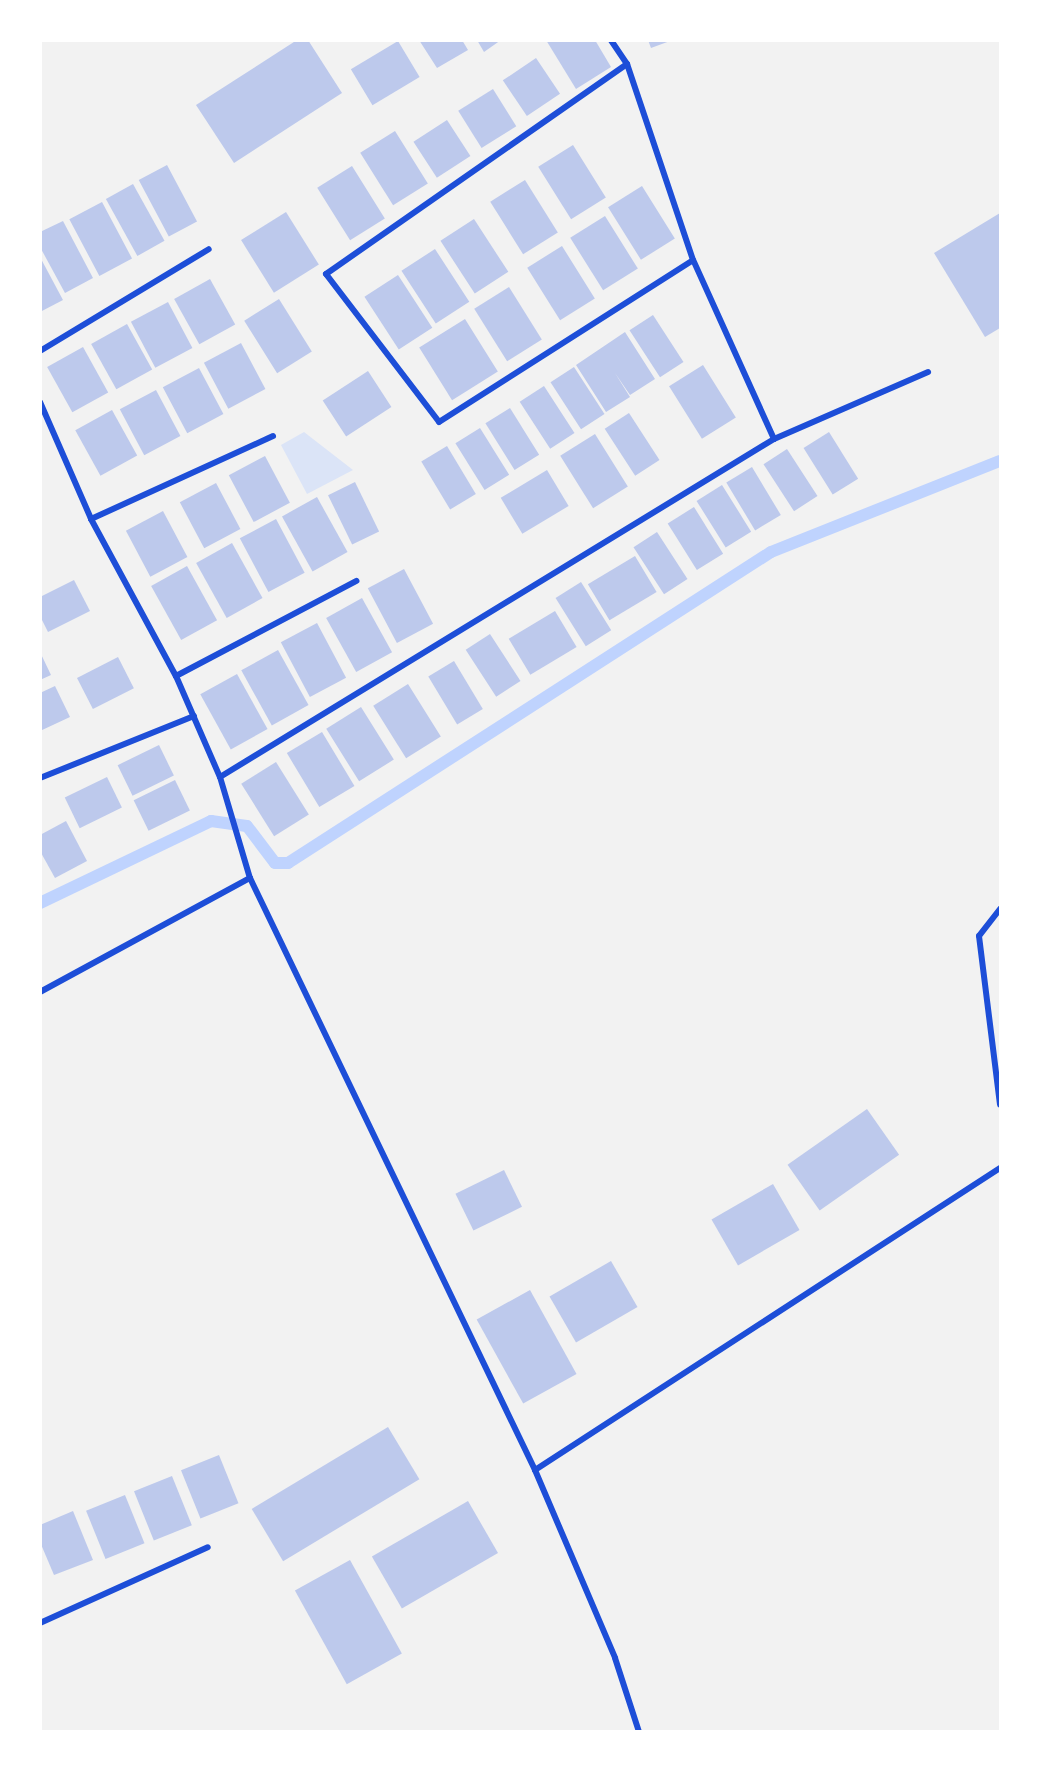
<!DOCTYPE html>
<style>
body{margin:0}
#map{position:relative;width:1041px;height:1772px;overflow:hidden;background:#f2f2f2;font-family:Barlow,sans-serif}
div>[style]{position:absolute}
.green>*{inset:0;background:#dbe4f7}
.stream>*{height:12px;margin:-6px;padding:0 6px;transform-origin:6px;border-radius:6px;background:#bfd3fe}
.building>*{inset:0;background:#bdc9ec;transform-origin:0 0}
.minor>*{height:6px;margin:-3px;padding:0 3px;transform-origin:3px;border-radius:3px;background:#1d4ed8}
span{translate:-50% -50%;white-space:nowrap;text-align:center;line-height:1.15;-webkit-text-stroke:5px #fff;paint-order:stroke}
.frame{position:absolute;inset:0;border:42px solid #fff;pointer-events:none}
</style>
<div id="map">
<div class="green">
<i style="clip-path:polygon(304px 432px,353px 470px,307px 494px,281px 445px)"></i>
</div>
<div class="stream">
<i style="left:40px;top:903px;width:190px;rotate:-25.6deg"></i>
<i style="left:211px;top:821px;width:36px;rotate:8deg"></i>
<i style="left:247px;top:826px;width:46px;rotate:52.9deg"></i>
<i style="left:275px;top:863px;width:13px"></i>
<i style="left:288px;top:863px;width:574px;rotate:-32.78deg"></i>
<i style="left:771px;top:552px;width:246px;rotate:-21.7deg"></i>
</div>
<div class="building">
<i style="clip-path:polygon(297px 40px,308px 40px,342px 93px,234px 163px,196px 105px)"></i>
<i style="clip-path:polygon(419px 40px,462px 40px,468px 50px,437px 68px)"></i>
<i style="clip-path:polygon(477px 40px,501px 40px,484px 52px)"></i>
<i style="clip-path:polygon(546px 40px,595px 40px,611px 67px,576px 89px)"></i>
<i style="clip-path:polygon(648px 40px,670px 40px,670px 41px,651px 48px)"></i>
<i style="left:398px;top:41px;width:42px;height:55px;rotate:59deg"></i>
<i style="left:536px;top:58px;width:43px;height:40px;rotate:56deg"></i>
<i style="left:493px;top:89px;width:44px;height:41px;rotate:58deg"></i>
<i style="left:447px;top:120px;width:43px;height:40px;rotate:57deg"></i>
<i style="left:395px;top:131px;width:62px;height:41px;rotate:58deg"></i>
<i style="left:573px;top:145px;width:62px;height:41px;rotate:58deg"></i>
<i style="left:167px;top:165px;width:64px;height:32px;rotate:62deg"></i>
<i style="left:352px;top:166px;width:62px;height:41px;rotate:58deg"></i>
<i style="left:525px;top:180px;width:62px;height:41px;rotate:58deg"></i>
<i style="left:133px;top:184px;width:65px;height:31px;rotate:61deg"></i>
<i style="left:642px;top:186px;width:62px;height:40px;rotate:58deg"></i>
<i style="left:102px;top:202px;width:64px;height:37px;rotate:62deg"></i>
<i style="left:286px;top:212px;width:62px;height:53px;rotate:58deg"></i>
<i style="clip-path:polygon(1000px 213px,1000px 328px,985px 337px,934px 253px)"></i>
<i style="left:605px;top:216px;width:62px;height:41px;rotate:58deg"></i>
<i style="left:474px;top:219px;width:63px;height:40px;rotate:57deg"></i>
<i style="clip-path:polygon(63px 221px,93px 278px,65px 293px,40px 247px,40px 232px)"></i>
<i style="left:562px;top:246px;width:62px;height:41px;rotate:58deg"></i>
<i style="left:435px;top:249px;width:63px;height:40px;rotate:57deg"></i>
<i style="clip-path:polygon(40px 257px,63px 300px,40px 312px)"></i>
<i style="left:398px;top:275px;width:63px;height:40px;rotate:57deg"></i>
<i style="left:210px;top:279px;width:52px;height:41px;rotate:61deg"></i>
<i style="left:509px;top:287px;width:62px;height:41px;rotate:58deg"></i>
<i style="left:279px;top:299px;width:62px;height:41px;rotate:58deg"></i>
<i style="left:168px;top:302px;width:52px;height:42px;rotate:62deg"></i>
<i style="left:653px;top:315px;width:56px;height:28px;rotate:57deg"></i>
<i style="left:465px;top:319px;width:62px;height:54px;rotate:58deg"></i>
<i style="left:127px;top:324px;width:52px;height:41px;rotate:61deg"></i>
<i style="clip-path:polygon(625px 332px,655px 379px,630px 395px,615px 373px,630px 397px,606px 412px,576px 365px)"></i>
<i style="left:241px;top:343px;width:52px;height:42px;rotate:62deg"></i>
<i style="left:83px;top:347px;width:52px;height:41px;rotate:61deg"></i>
<i style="left:703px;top:365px;width:62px;height:40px;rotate:58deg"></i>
<i style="left:574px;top:367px;width:56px;height:28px;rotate:57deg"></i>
<i style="left:199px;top:368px;width:52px;height:41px;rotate:62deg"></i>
<i style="left:368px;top:371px;width:43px;height:54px;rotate:57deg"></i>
<i style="left:544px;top:386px;width:56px;height:29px;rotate:57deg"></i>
<i style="left:156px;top:390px;width:52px;height:41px;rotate:62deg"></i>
<i style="left:510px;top:408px;width:55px;height:29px;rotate:58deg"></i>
<i style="left:112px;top:410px;width:52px;height:42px;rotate:61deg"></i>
<i style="left:629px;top:413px;width:56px;height:29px;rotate:57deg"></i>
<i style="left:480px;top:428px;width:55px;height:29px;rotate:58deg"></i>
<i style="left:829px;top:432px;width:55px;height:30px;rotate:58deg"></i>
<i style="left:595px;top:434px;width:62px;height:41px;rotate:58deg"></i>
<i style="left:447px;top:446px;width:56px;height:30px;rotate:59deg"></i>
<i style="left:787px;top:449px;width:56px;height:28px;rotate:57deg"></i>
<i style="left:265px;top:456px;width:53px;height:41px;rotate:62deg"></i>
<i style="left:752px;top:467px;width:56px;height:30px;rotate:59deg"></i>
<i style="left:547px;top:470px;width:42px;height:54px;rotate:59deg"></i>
<i style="left:355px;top:482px;width:55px;height:30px;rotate:64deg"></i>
<i style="left:216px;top:483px;width:52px;height:41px;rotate:62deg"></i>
<i style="left:722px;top:485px;width:55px;height:30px;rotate:58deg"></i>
<i style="left:317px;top:497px;width:63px;height:40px;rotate:61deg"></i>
<i style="left:694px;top:507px;width:55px;height:31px;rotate:58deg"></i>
<i style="left:163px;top:511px;width:52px;height:42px;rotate:62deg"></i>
<i style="left:276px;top:519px;width:61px;height:41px;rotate:62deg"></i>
<i style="left:657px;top:532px;width:56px;height:28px;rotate:57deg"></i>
<i style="left:232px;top:543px;width:63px;height:41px;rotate:61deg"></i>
<i style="left:635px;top:556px;width:42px;height:55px;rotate:59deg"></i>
<i style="left:187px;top:566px;width:62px;height:41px;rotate:61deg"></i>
<i style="left:404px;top:569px;width:62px;height:41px;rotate:62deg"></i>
<i style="clip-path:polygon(74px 580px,90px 611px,48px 632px,40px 616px,40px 597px)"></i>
<i style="left:581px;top:582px;width:57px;height:30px;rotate:58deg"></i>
<i style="left:362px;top:598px;width:62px;height:41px;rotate:61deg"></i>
<i style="left:555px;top:611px;width:42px;height:54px;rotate:59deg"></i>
<i style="left:317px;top:623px;width:62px;height:41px;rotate:62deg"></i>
<i style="left:490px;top:634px;width:56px;height:29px;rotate:57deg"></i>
<i style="left:278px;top:650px;width:63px;height:42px;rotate:61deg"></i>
<i style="clip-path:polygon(40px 652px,51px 675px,40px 680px)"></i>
<i style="left:118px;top:657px;width:35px;height:46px;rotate:63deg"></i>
<i style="left:454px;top:661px;width:56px;height:30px;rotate:59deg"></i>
<i style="left:237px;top:674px;width:63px;height:42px;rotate:61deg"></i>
<i style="left:408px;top:684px;width:62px;height:41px;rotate:58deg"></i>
<i style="clip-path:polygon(55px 686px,70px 717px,40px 731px,40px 693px)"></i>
<i style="left:361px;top:707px;width:62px;height:41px;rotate:58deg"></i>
<i style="left:322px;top:732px;width:63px;height:41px;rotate:59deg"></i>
<i style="left:159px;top:745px;width:34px;height:46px;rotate:64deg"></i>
<i style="left:276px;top:762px;width:62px;height:41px;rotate:58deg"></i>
<i style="left:107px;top:777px;width:34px;height:47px;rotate:64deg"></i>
<i style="left:175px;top:780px;width:34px;height:46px;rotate:64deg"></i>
<i style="clip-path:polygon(66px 821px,87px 861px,55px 878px,40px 851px,40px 835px)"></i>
<i style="left:867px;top:1109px;width:56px;height:97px;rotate:55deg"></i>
<i style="left:504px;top:1170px;width:41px;height:54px;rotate:64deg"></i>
<i style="left:773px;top:1184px;width:53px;height:71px;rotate:60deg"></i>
<i style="left:611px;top:1261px;width:53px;height:71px;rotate:60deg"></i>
<i style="left:530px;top:1290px;width:96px;height:61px;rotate:61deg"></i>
<i style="left:388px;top:1427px;width:61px;height:159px;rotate:59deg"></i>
<i style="left:219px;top:1455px;width:52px;height:41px;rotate:68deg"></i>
<i style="left:172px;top:1476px;width:53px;height:41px;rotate:68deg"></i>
<i style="left:125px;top:1495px;width:52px;height:42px;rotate:68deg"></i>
<i style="left:468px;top:1501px;width:60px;height:111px;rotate:60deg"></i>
<i style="clip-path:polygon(73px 1511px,93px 1560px,54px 1575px,40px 1542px,40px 1525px)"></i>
<i style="left:350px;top:1560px;width:107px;height:63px;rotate:61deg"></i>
</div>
<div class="minor">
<i style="left:627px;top:64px;width:367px;rotate:145.1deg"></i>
<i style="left:326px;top:274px;width:186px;rotate:52.6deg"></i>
<i style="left:439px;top:422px;width:301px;rotate:-32.5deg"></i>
<i style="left:40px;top:351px;width:197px;rotate:-31.1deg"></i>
<i style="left:40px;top:402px;width:128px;rotate:66.4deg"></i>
<i style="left:91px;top:519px;width:179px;rotate:61.6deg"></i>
<i style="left:176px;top:676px;width:110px;rotate:66.5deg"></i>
<i style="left:220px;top:777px;width:105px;rotate:73.5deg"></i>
<i style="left:250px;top:878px;width:657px;rotate:64.29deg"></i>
<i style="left:535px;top:1470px;width:204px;rotate:66.9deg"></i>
<i style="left:615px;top:1658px;width:78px;rotate:72deg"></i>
<i style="left:774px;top:439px;width:168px;rotate:-23.5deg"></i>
<i style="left:91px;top:519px;width:200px;rotate:-24.5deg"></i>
<i style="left:176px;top:676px;width:204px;rotate:-27.8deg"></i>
<i style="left:220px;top:777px;width:649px;rotate:-31.39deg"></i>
<i style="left:774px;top:439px;width:196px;rotate:-114.3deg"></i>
<i style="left:693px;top:260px;width:207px;rotate:-108.6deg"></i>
<i style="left:627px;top:64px;width:29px;rotate:-124deg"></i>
<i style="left:40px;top:778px;width:166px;rotate:-21.9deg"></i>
<i style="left:1000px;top:909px;width:34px;rotate:128deg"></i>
<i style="left:979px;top:936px;width:170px;rotate:82.9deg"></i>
<i style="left:40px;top:992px;width:239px;rotate:-28.5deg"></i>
<i style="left:535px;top:1470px;width:554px;rotate:-33deg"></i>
<i style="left:40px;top:1623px;width:184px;rotate:-24.3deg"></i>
</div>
<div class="frame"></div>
</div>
